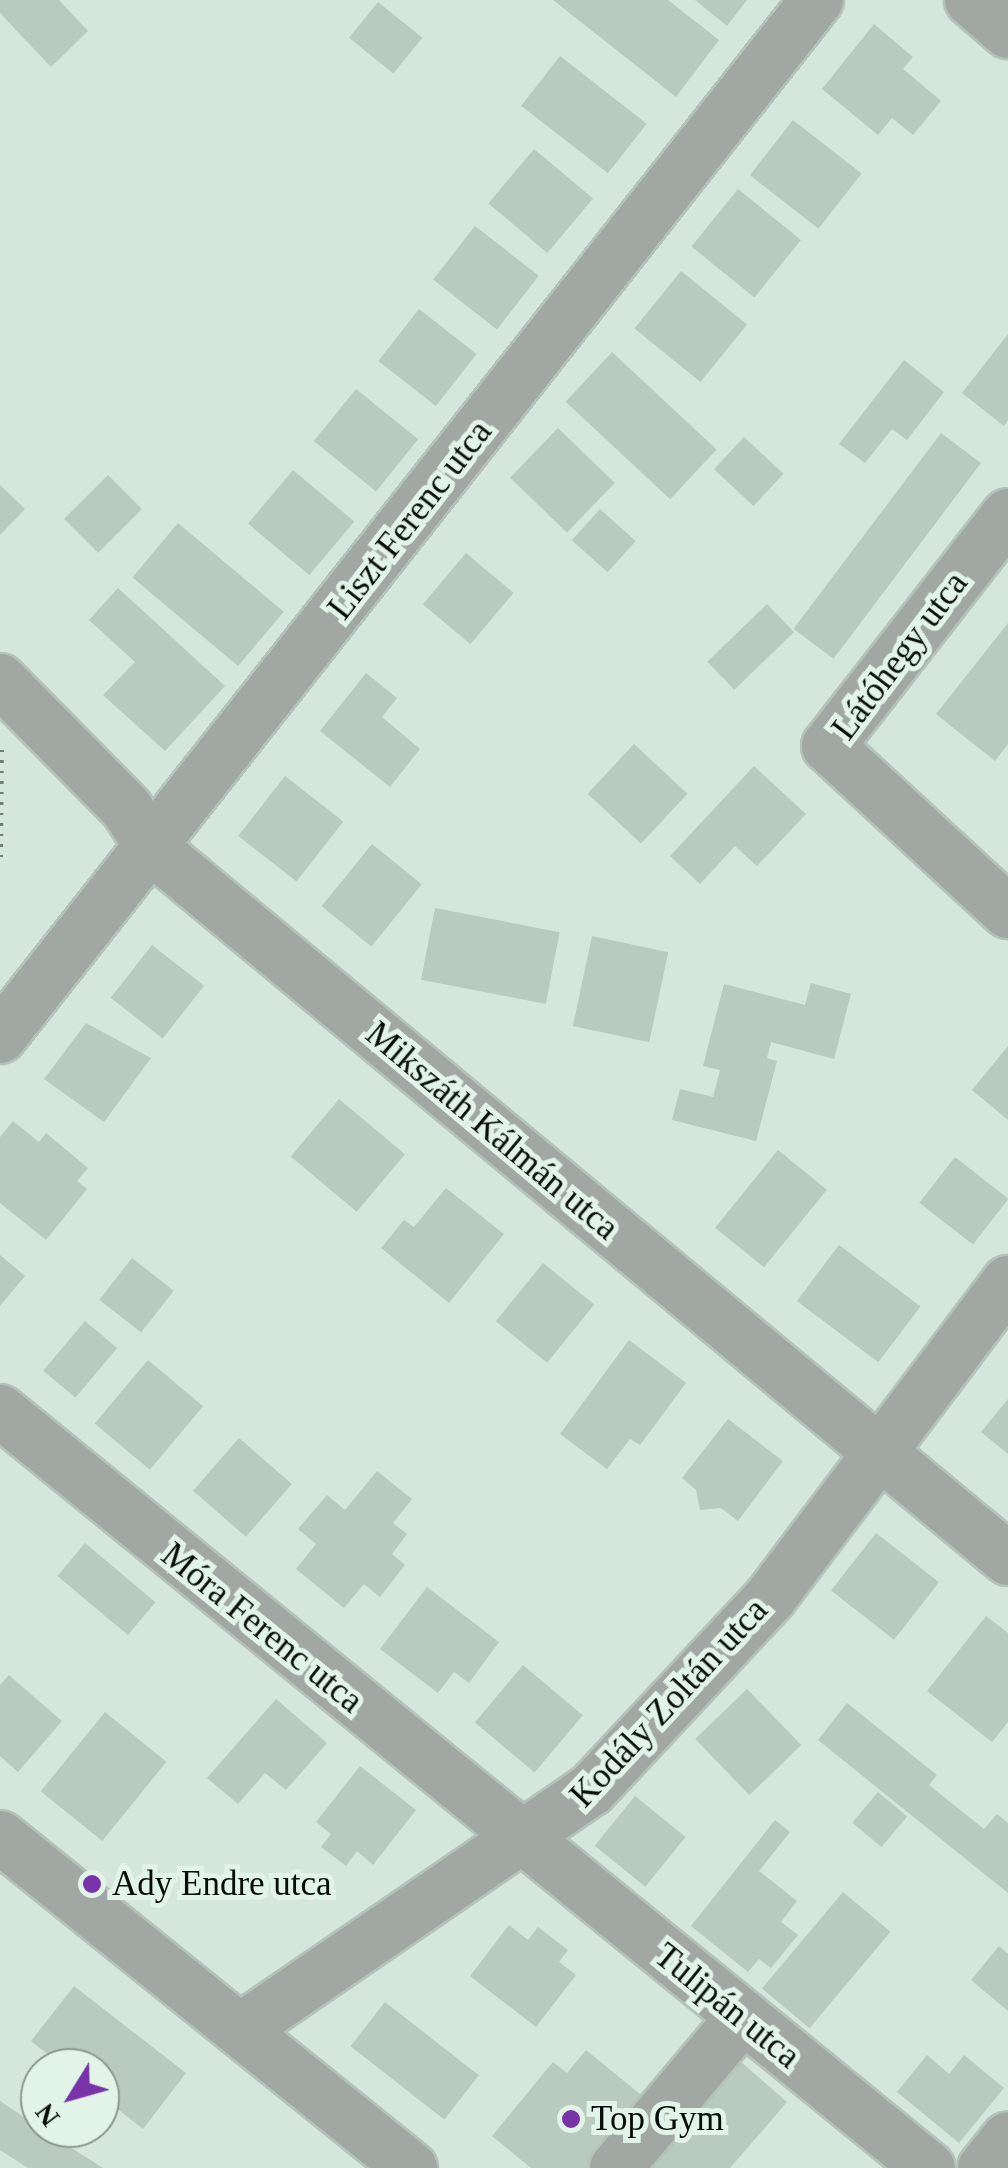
<!DOCTYPE html>
<meta charset="utf-8">
<style>
body{margin:0}
#map{position:relative;width:1008px;height:2168px;overflow:hidden;background:#d5e6db;font-family:Georgia,serif}
div>[style]{position:absolute}
.building>*{inset:0;background:#b9cabf;transform-origin:0 0}
.path>*{height:6px;margin-top:-3px;transform-origin:0;background:repeating-linear-gradient(90deg,#727d76 0 2.5px,transparent 0 10.5px)}
.roads{filter:drop-shadow(2px 0 #b4c3b9) drop-shadow(-2px 0 #b4c3b9) drop-shadow(0 2px #b4c3b9) drop-shadow(0 -2px #b4c3b9)}
.minor>*{height:52px;margin:-26px;padding:0 26px;transform-origin:26px;border-radius:26px;background:#a1a8a3}
.dots>*{width:28px;height:28px;translate:-50% -50%;box-sizing:border-box;border:5px solid #e2f3e8;border-radius:50%}
span{translate:-50% -50%;white-space:nowrap;text-align:center;line-height:1.15;-webkit-text-stroke:10px #e2f3e8;paint-order:stroke}
.street-label{font-size:35px;color:#070d09}
.poi-label{font-size:35px;color:#070d09}
.left{translate:0 -50%;text-align:left}
.north{position:absolute;left:20px;top:2048px;width:100px;height:100px;box-sizing:border-box;background:#e2f3e8;border:2px solid #8a978f;border-radius:50%;rotate:233deg;font-size:28px;font-weight:700;line-height:40px;text-align:center;color:#070d09}
.north::after{content:'';display:block;margin:auto;width:35px;height:45px;background:#7733a7;clip-path:polygon(50% 0,100% 100%,50% 72%,0 100%)}
</style>
<div id="map">
<div class="building">
<i style="clip-path:polygon(0 0,59px 0,88px 31px,51px 67px,0 13px)"></i>
<i style="clip-path:polygon(553px 0,668px 0,719px 40px,676px 97px)"></i>
<i style="clip-path:polygon(695px 0,747px 0,727px 26px)"></i>
<i style="left:378px;top:2px;width:57px;height:46px;rotate:39deg"></i>
<i style="clip-path:polygon(874px 24px,913px 57px,903px 69px,941px 101px,913px 135px,892px 118px,878px 135px,822px 89px)"></i>
<i style="left:560px;top:56px;width:110px;height:63px;rotate:38deg"></i>
<i style="left:793px;top:120px;width:87px;height:70px;rotate:38deg"></i>
<i style="left:534px;top:149px;width:77px;height:71px;rotate:40deg"></i>
<i style="left:738px;top:189px;width:81px;height:74px;rotate:39deg"></i>
<i style="left:475px;top:226px;width:81px;height:68px;rotate:38deg"></i>
<i style="left:681px;top:271px;width:85px;height:74px;rotate:39deg"></i>
<i style="left:419px;top:309px;width:73px;height:66px;rotate:38deg"></i>
<i style="clip-path:polygon(1008px 334px,1008px 420px,1004px 426px,962px 393px)"></i>
<i style="left:612px;top:352px;width:143px;height:68px;rotate:43deg"></i>
<i style="clip-path:polygon(904px 360px,944px 392px,907px 440px,892px 429px,865px 463px,839px 444px)"></i>
<i style="left:356px;top:389px;width:80px;height:67px;rotate:39deg"></i>
<i style="left:558px;top:428px;width:79px;height:69px;rotate:44deg"></i>
<i style="left:941px;top:433px;width:50px;height:245px;rotate:37deg"></i>
<i style="left:744px;top:437px;width:54px;height:44px;rotate:43deg"></i>
<i style="left:293px;top:470px;width:80px;height:70px;rotate:40deg"></i>
<i style="left:108px;top:475px;width:48px;height:62px;rotate:45deg"></i>
<i style="clip-path:polygon(0 485px,25px 509px,0 535px)"></i>
<i style="left:600px;top:509px;width:48px;height:42px;rotate:42deg"></i>
<i style="left:178px;top:523px;width:138px;height:71px;rotate:40deg"></i>
<i style="left:466px;top:553px;width:62px;height:67px;rotate:40deg"></i>
<i style="clip-path:polygon(118px 588px,225px 686px,165px 751px,103px 695px,135px 662px,89px 620px)"></i>
<i style="left:767px;top:604px;width:39px;height:83px;rotate:46deg"></i>
<i style="clip-path:polygon(1008px 623px,1008px 744px,995px 761px,936px 714px)"></i>
<i style="clip-path:polygon(366px 673px,397px 698px,382px 717px,420px 749px,390px 787px,320px 731px)"></i>
<i style="left:634px;top:744px;width:73px;height:68px;rotate:43deg"></i>
<i style="clip-path:polygon(754px 766px,806px 814px,757px 866px,735px 846px,700px 884px,670px 856px)"></i>
<i style="left:285px;top:776px;width:74px;height:76px;rotate:38deg"></i>
<i style="left:372px;top:844px;width:64px;height:80px;rotate:39deg"></i>
<i style="left:435px;top:908px;width:127px;height:73px;rotate:11deg"></i>
<i style="left:592px;top:936px;width:78px;height:92px;rotate:12deg"></i>
<i style="left:152px;top:945px;width:66px;height:67px;rotate:38deg"></i>
<i style="clip-path:polygon(811px 983px,851px 994px,834px 1059px,771px 1042px,767px 1058px,777px 1061px,756px 1141px,672px 1120px,680px 1089px,713px 1097px,720px 1070px,703px 1066px,724px 984px,805px 1005px)"></i>
<i style="clip-path:polygon(86px 1023px,151px 1058px,104px 1122px,44px 1079px)"></i>
<i style="clip-path:polygon(1008px 1046px,1008px 1120px,972px 1090px)"></i>
<i style="left:339px;top:1099px;width:86px;height:75px;rotate:40deg"></i>
<i style="clip-path:polygon(13px 1121px,39px 1142px,46px 1133px,88px 1168px,77px 1181px,87px 1189px,46px 1240px,0 1203px,0 1137px)"></i>
<i style="left:778px;top:1150px;width:63px;height:100px;rotate:39deg"></i>
<i style="left:955px;top:1157px;width:68px;height:58px;rotate:38deg"></i>
<i style="clip-path:polygon(446px 1188px,504px 1234px,449px 1303px,381px 1248px,404px 1220px,414px 1227px)"></i>
<i style="left:839px;top:1245px;width:102px;height:70px;rotate:37deg"></i>
<i style="clip-path:polygon(0 1255px,25px 1276px,0 1306px)"></i>
<i style="left:132px;top:1258px;width:53px;height:53px;rotate:38deg"></i>
<i style="left:543px;top:1263px;width:66px;height:75px;rotate:39deg"></i>
<i style="left:85px;top:1321px;width:42px;height:65px;rotate:40deg"></i>
<i style="clip-path:polygon(629px 1340px,686px 1383px,640px 1445px,630px 1439px,607px 1469px,560px 1434px)"></i>
<i style="left:148px;top:1360px;width:72px;height:83px;rotate:40deg"></i>
<i style="clip-path:polygon(1008px 1399px,1008px 1454px,981px 1432px)"></i>
<i style="clip-path:polygon(728px 1419px,783px 1461px,738px 1521px,721px 1508px,700px 1510px,696px 1490px,682px 1478px)"></i>
<i style="left:239px;top:1438px;width:70px;height:70px;rotate:41deg"></i>
<i style="clip-path:polygon(377px 1471px,412px 1499px,393px 1523px,407px 1534px,392px 1554px,405px 1565px,380px 1597px,364px 1584px,344px 1608px,296px 1569px,316px 1544px,298px 1529px,327px 1495px,345px 1510px)"></i>
<i style="left:876px;top:1533px;width:80px;height:73px;rotate:38deg"></i>
<i style="left:85px;top:1543px;width:92px;height:43px;rotate:40deg"></i>
<i style="clip-path:polygon(427px 1587px,499px 1642px,469px 1683px,454px 1672px,438px 1693px,380px 1649px)"></i>
<i style="clip-path:polygon(986px 1616px,1008px 1633px,1008px 1722px,992px 1742px,927px 1691px)"></i>
<i style="left:523px;top:1665px;width:78px;height:75px;rotate:40deg"></i>
<i style="clip-path:polygon(9px 1675px,62px 1721px,18px 1772px,0 1756px,0 1685px)"></i>
<i style="left:747px;top:1689px;width:78px;height:72px;rotate:46deg"></i>
<i style="clip-path:polygon(276px 1699px,327px 1743px,286px 1790px,265px 1773px,238px 1804px,207px 1778px)"></i>
<i style="clip-path:polygon(847px 1703px,937px 1775px,929px 1785px,984px 1829px,997px 1814px,1008px 1823px,1008px 1893px,818px 1740px)"></i>
<i style="left:105px;top:1712px;width:79px;height:102px;rotate:39deg"></i>
<i style="clip-path:polygon(360px 1766px,416px 1810px,373px 1865px,357px 1851px,346px 1866px,321px 1847px,331px 1834px,316px 1822px)"></i>
<i style="left:878px;top:1792px;width:38px;height:40px;rotate:40deg"></i>
<i style="left:635px;top:1796px;width:65px;height:64px;rotate:39deg"></i>
<i style="clip-path:polygon(775px 1820px,790px 1832px,759px 1871px,797px 1901px,781px 1922px,798px 1935px,771px 1968px,759px 1959px,748px 1972px,691px 1926px)"></i>
<i style="left:843px;top:1892px;width:62px;height:126px;rotate:40deg"></i>
<i style="clip-path:polygon(509px 1925px,528px 1940px,538px 1927px,568px 1950px,559px 1962px,576px 1975px,536px 2027px,470px 1976px)"></i>
<i style="clip-path:polygon(999px 1946px,1008px 1954px,1008px 2011px,971px 1980px)"></i>
<i style="clip-path:polygon(74px 1986px,186px 2073px,143px 2129px,100px 2095px,100px 2068px,65px 2068px,31px 2041px)"></i>
<i style="left:385px;top:2002px;width:119px;height:56px;rotate:38deg"></i>
<i style="clip-path:polygon(586px 2050px,651px 2103px,597px 2168px,531px 2168px,492px 2136px,553px 2062px,567px 2073px)"></i>
<i style="clip-path:polygon(732px 2054px,787px 2102px,730px 2168px,634px 2168px)"></i>
<i style="clip-path:polygon(927px 2055px,949px 2074px,964px 2055px,1004px 2088px,959px 2143px,897px 2092px)"></i>
<i style="clip-path:polygon(0 2101px,40px 2128px,103px 2168px,28px 2168px,0 2150px)"></i>
</div>
<div class="path">
<i style="left:0;top:857px;width:108px;rotate:-89.5deg"></i>
</div>
<div class="roads">
<div class="minor">
<i style="left:971px;top:0;width:49px;rotate:40.9deg"></i>
<i style="left:1008px;top:515px;width:293px;rotate:127.9deg"></i>
<i style="left:828px;top:746px;width:245px;rotate:42.7deg"></i>
<i style="left:0;top:680px;width:181px;rotate:45.4deg"></i>
<i style="left:127px;top:809px;width:46px;rotate:57.3deg"></i>
<i style="left:152px;top:848px;width:1113px;rotate:39.71deg"></i>
<i style="left:0;top:1037px;width:1320px;rotate:-51.77deg"></i>
<i style="left:0;top:1411px;width:1198px;rotate:39.18deg"></i>
<i style="left:0;top:1837px;width:528px;rotate:38.85deg"></i>
<i style="left:240px;top:2030px;width:425px;rotate:-34.4deg"></i>
<i style="left:591px;top:1790px;width:262px;rotate:-47deg"></i>
<i style="left:770px;top:1598px;width:396px;rotate:-53deg"></i>
<i style="left:616px;top:2168px;width:196px;rotate:-50deg"></i>
<i style="left:984px;top:2168px;width:38px;rotate:-51deg"></i>
</div>
</div>
<div class="dots">
<i style="left:92px;top:1884px;background:#7733a7"></i>
<i style="left:571px;top:2119px;background:#7733a7"></i>
</div>
<div class="street-label">
<span style="left:410px;top:520px;rotate:-52deg">Liszt Ferenc utca</span>
<span style="left:900px;top:656px;rotate:-53deg">Látóhegy utca</span>
<span style="left:492px;top:1131px;rotate:40deg">Mikszáth Kálmán utca</span>
<span style="left:262px;top:1628px;rotate:39deg">Móra Ferenc utca</span>
<span style="left:669px;top:1703px;rotate:-47deg">Kodály Zoltán utca</span>
<span style="left:727px;top:2006px;rotate:39deg">Tulipán utca</span>
</div>
<div class="poi-label">
<span class="left" style="left:112px;top:1884px">Ady Endre utca</span>
<span class="left" style="left:591px;top:2119px">Top Gym</span>
</div>
<div class="north">N</div>
</div>
